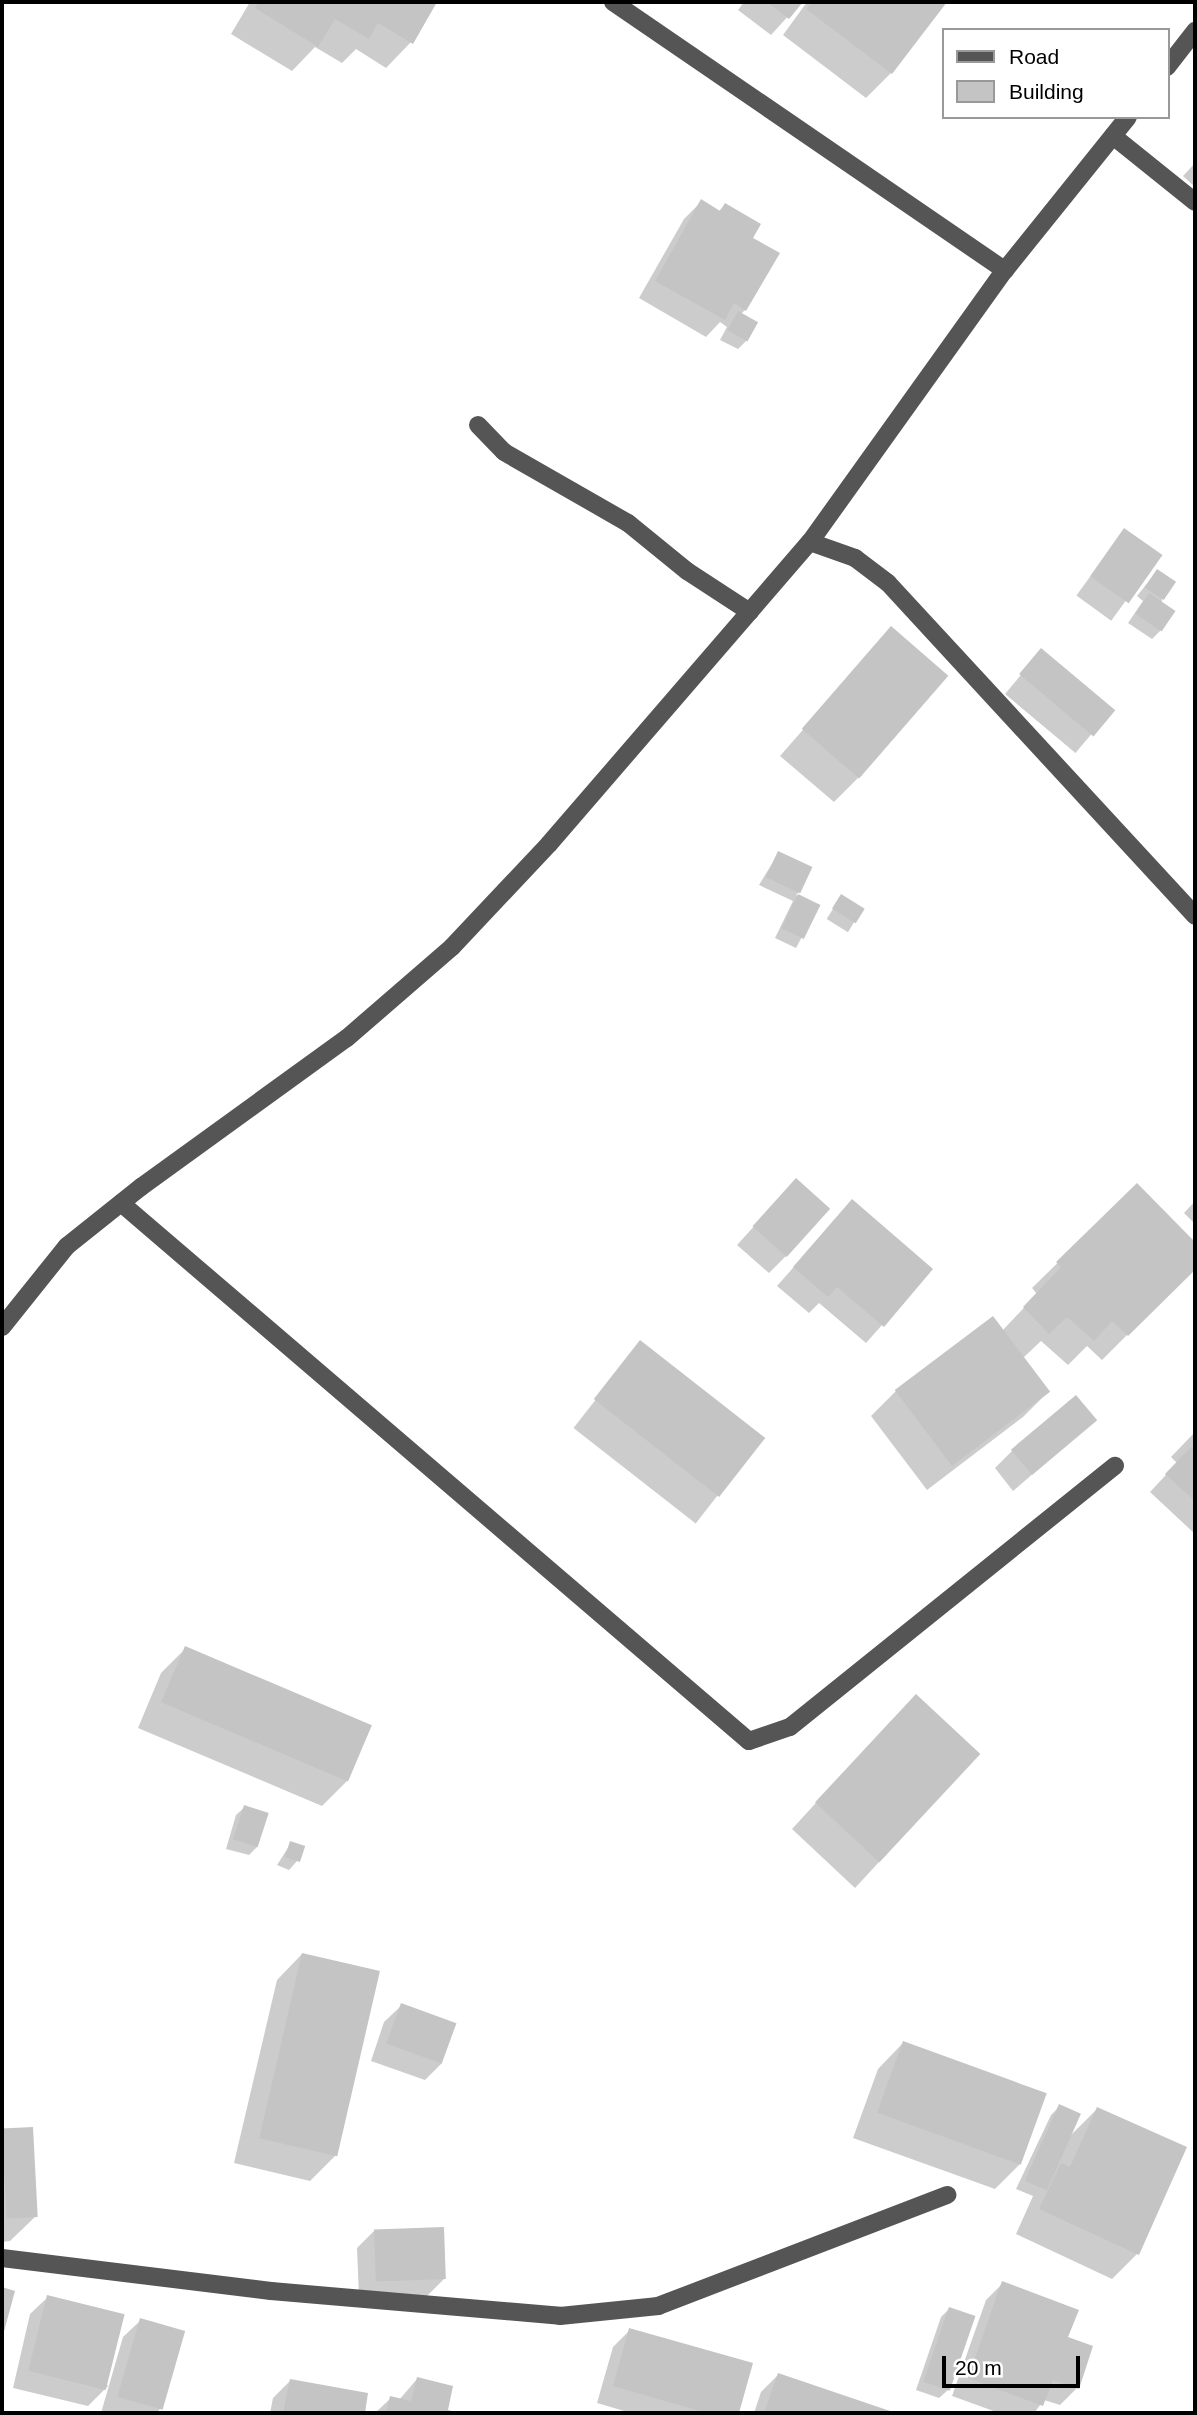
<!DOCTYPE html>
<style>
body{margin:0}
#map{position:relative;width:1197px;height:2415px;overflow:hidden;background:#fff;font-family:Arial,sans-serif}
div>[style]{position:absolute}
.shadow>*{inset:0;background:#0003;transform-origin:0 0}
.building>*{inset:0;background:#c4c4c4;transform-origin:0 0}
.minor>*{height:18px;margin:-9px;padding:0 9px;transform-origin:9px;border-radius:9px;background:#555}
span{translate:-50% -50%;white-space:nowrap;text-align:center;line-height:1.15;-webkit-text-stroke:5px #fff;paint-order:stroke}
.frame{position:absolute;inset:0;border:4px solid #000;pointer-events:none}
.legend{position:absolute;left:942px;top:28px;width:228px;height:91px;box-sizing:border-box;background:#fff;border:2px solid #999;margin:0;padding:9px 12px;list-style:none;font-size:21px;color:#000}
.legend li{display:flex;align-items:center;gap:14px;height:35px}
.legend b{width:35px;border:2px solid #999}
.scale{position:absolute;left:942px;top:2356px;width:138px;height:32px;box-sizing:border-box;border:4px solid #000;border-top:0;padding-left:9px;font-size:21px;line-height:24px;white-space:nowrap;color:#000;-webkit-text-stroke:5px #fff;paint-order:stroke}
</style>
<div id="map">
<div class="shadow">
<i style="clip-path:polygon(250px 2px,435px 2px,411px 42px,386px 68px,356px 49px,342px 63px,315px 47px,292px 71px,231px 34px)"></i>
<i style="clip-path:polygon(744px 2px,801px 2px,771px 35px,738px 10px)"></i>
<i style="clip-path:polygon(807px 2px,944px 2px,891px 73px,866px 98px,783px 35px)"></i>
<i style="clip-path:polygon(1195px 163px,1195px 187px,1183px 176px)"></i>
<i style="clip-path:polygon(701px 202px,718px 212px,725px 205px,751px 239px,745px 310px,741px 314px,747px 340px,738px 349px,720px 340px,727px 327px,720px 322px,706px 337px,639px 298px,684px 219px)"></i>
<i style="left:1124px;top:530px;width:43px;height:81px;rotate:36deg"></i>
<i style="clip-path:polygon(1157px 571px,1162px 599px,1160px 631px,1152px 639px,1128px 623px,1143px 601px,1137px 596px)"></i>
<i style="clip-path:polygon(891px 629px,859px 777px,834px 802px,780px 756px)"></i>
<i style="left:1041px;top:651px;width:92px;height:56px;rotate:40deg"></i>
<i style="clip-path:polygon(778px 854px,799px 892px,796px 895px,819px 905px,796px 948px,775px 938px,793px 901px,759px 885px)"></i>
<i style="left:841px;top:896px;width:25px;height:27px;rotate:32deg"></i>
<i style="clip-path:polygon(796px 1180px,786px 1256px,769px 1273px,737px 1245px)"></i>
<i style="clip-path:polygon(1137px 1185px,1195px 1244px,1195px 1267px,1102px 1360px,1087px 1346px,1068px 1365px,1041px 1341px,1023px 1358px,1048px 1392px,1023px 1417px,927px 1490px,871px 1416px,896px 1391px,1002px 1331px,1037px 1294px,1032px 1288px)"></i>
<i style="clip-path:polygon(852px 1201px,931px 1270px,866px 1343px,819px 1303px,809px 1313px,777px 1286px)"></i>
<i style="clip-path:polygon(1195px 1201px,1195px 1224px,1184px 1213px)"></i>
<i style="left:640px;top:1343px;width:155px;height:108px;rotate:38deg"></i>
<i style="clip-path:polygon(1095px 1420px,1013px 1491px,995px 1468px,1012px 1451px)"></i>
<i style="clip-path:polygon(1195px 1432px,1195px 1534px,1150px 1492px,1177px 1463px,1171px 1457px)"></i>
<i style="clip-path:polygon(186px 1648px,347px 1781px,322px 1806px,138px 1728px,161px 1673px)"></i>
<i style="clip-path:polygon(891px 1721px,979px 1754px,855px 1888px,792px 1829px)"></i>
<i style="clip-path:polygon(245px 1807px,267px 1814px,257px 1847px,249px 1855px,226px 1849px,236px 1815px)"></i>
<i style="clip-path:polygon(291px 1843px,297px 1861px,289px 1870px,277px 1865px)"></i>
<i style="clip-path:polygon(302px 1954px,335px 2156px,310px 2181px,234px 2163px,277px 1980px)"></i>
<i style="clip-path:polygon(402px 2005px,442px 2063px,425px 2080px,371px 2061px,384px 2022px)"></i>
<i style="clip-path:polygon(903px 2043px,1020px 2164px,995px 2189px,853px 2138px,878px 2069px)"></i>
<i style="clip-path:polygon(1060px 2106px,1068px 2138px,1097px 2109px,1137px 2254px,1112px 2279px,1016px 2234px,1033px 2196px,1016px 2189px,1051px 2115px)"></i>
<i style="clip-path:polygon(31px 2129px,36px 2216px,10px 2241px,2px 2242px,2px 2130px)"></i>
<i style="clip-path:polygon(375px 2230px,444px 2279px,427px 2296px,359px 2297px,357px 2248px)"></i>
<i style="clip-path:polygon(1003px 2283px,1066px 2338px,1077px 2388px,1060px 2405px,1044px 2400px,1034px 2413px,999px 2413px,952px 2396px,986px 2300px)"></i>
<i style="clip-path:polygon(48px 2297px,108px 2386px,88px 2406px,13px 2388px,30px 2314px)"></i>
<i style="clip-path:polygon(949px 2309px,948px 2390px,939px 2398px,916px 2390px,941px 2317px)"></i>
<i style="clip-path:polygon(141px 2320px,160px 2409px,156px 2413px,101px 2413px,123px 2337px)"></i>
<i style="clip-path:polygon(630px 2330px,751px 2364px,737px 2413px,631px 2413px,597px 2403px,613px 2347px)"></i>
<i style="clip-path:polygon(778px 2375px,892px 2413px,754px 2413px,761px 2392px)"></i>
<i style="clip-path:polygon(417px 2379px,446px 2411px,455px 2413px,375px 2413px,391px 2398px,399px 2400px)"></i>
<i style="clip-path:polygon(290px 2381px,366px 2395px,363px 2413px,270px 2413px,273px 2398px)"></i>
</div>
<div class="building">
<i style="clip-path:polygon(259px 2px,437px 2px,413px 44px,378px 23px,369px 39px,335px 19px,318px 47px,255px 8px)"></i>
<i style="clip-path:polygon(767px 2px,803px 2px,789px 19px)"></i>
<i style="clip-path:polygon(812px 2px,947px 2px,892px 74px,806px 9px)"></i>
<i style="clip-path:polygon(701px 199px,720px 211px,725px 203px,761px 224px,753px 238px,780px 253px,746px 311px,734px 303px,725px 320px,655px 281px)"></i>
<i style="left:738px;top:311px;width:23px;height:22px;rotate:29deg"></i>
<i style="left:1124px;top:528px;width:47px;height:59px;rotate:35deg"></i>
<i style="left:1157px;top:569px;width:23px;height:22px;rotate:34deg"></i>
<i style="left:1149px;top:593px;width:32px;height:25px;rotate:34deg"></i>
<i style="left:891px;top:626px;width:76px;height:136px;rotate:41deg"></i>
<i style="left:1041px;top:648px;width:97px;height:34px;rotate:40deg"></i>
<i style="left:778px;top:851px;width:38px;height:29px;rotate:25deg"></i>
<i style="left:798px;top:894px;width:25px;height:38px;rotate:26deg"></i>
<i style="left:841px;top:894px;width:28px;height:17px;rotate:32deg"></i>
<i style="left:796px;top:1178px;width:46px;height:65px;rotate:42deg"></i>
<i style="clip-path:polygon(1137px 1183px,1195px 1242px,1195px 1270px,1128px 1336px,1112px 1321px,1094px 1341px,1067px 1317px,1049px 1334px,1023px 1307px,1061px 1267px,1056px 1262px)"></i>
<i style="clip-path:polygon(852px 1199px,933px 1269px,884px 1327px,837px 1287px,828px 1297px,793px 1267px)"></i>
<i style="left:993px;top:1316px;width:95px;height:123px;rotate:53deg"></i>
<i style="left:640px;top:1340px;width:159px;height:75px;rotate:38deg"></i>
<i style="left:1076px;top:1395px;width:33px;height:85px;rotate:50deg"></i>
<i style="clip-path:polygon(1191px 1447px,1195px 1450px,1195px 1501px,1165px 1474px)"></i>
<i style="left:185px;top:1646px;width:203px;height:61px;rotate:23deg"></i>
<i style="left:916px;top:1694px;width:88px;height:148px;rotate:43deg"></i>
<i style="left:244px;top:1805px;width:26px;height:36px;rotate:18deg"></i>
<i style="left:290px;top:1841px;width:16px;height:17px;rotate:18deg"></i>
<i style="left:302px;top:1953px;width:80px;height:190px;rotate:13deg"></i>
<i style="left:401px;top:2003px;width:59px;height:43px;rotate:20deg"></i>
<i style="left:903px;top:2041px;width:153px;height:76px;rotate:20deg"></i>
<i style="left:1059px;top:2104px;width:24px;height:84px;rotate:24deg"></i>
<i style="clip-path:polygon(1097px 2107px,1187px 2147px,1139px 2255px,1039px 2209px,1061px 2163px,1070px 2167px)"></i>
<i style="left:33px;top:2127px;width:90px;height:31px;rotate:87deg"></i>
<i style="left:444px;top:2227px;width:52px;height:70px;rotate:88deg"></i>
<i style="clip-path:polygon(1002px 2281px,1079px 2310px,1068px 2337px,1093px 2346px,1079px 2389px,1053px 2380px,1043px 2406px,968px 2378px)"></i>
<i style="clip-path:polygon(2px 2287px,15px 2291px,3px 2335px,2px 2335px)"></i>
<i style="left:47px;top:2295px;width:80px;height:78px;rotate:14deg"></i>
<i style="left:949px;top:2307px;width:28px;height:79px;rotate:19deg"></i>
<i style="left:140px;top:2318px;width:47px;height:82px;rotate:16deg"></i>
<i style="clip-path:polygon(629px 2328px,753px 2363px,739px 2413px,707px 2413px,613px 2386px)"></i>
<i style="clip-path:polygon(778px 2373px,896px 2413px,764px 2413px)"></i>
<i style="clip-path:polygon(417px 2377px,453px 2386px,448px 2410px,458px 2413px,386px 2413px,390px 2396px,411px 2401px)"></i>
<i style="clip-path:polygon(290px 2379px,368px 2393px,365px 2413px,283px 2413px)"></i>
</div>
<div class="minor">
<i style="left:613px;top:2px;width:475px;rotate:34.4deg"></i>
<i style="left:1167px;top:67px;width:46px;rotate:-52.1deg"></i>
<i style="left:1113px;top:136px;width:105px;rotate:38.8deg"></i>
<i style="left:478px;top:425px;width:37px;rotate:46deg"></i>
<i style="left:504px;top:452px;width:143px;rotate:29.8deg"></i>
<i style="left:628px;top:523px;width:76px;rotate:39.1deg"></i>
<i style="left:687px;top:571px;width:75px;rotate:33.1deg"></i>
<i style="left:810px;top:542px;width:48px;rotate:19.6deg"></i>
<i style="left:855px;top:558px;width:41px;rotate:37.1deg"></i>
<i style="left:888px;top:583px;width:453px;rotate:47.3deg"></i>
<i style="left:121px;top:1203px;width:827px;rotate:40.59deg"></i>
<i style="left:749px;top:1741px;width:43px;rotate:-18.9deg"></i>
<i style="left:790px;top:1727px;width:417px;rotate:-38.8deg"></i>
<i style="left:2px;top:1327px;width:104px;rotate:-51.3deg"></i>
<i style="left:67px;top:1246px;width:95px;rotate:-38.6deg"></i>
<i style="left:141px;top:1187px;width:254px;rotate:-35.9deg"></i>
<i style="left:347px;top:1038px;width:139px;rotate:-40.9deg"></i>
<i style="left:452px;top:947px;width:141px;rotate:-46.7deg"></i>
<i style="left:549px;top:844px;width:399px;rotate:-49.2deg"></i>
<i style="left:810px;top:542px;width:335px;rotate:-54.4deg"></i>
<i style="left:1005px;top:270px;width:196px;rotate:-51.2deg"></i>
<i style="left:2px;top:2258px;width:271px;rotate:7deg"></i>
<i style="left:271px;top:2291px;width:290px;rotate:4.9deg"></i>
<i style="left:560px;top:2316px;width:99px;rotate:-5.8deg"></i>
<i style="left:658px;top:2306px;width:310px;rotate:-21deg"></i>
</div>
<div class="frame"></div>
<ul class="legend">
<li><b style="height:9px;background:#555"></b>Road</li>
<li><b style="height:19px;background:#c4c4c4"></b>Building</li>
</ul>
<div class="scale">20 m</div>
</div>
